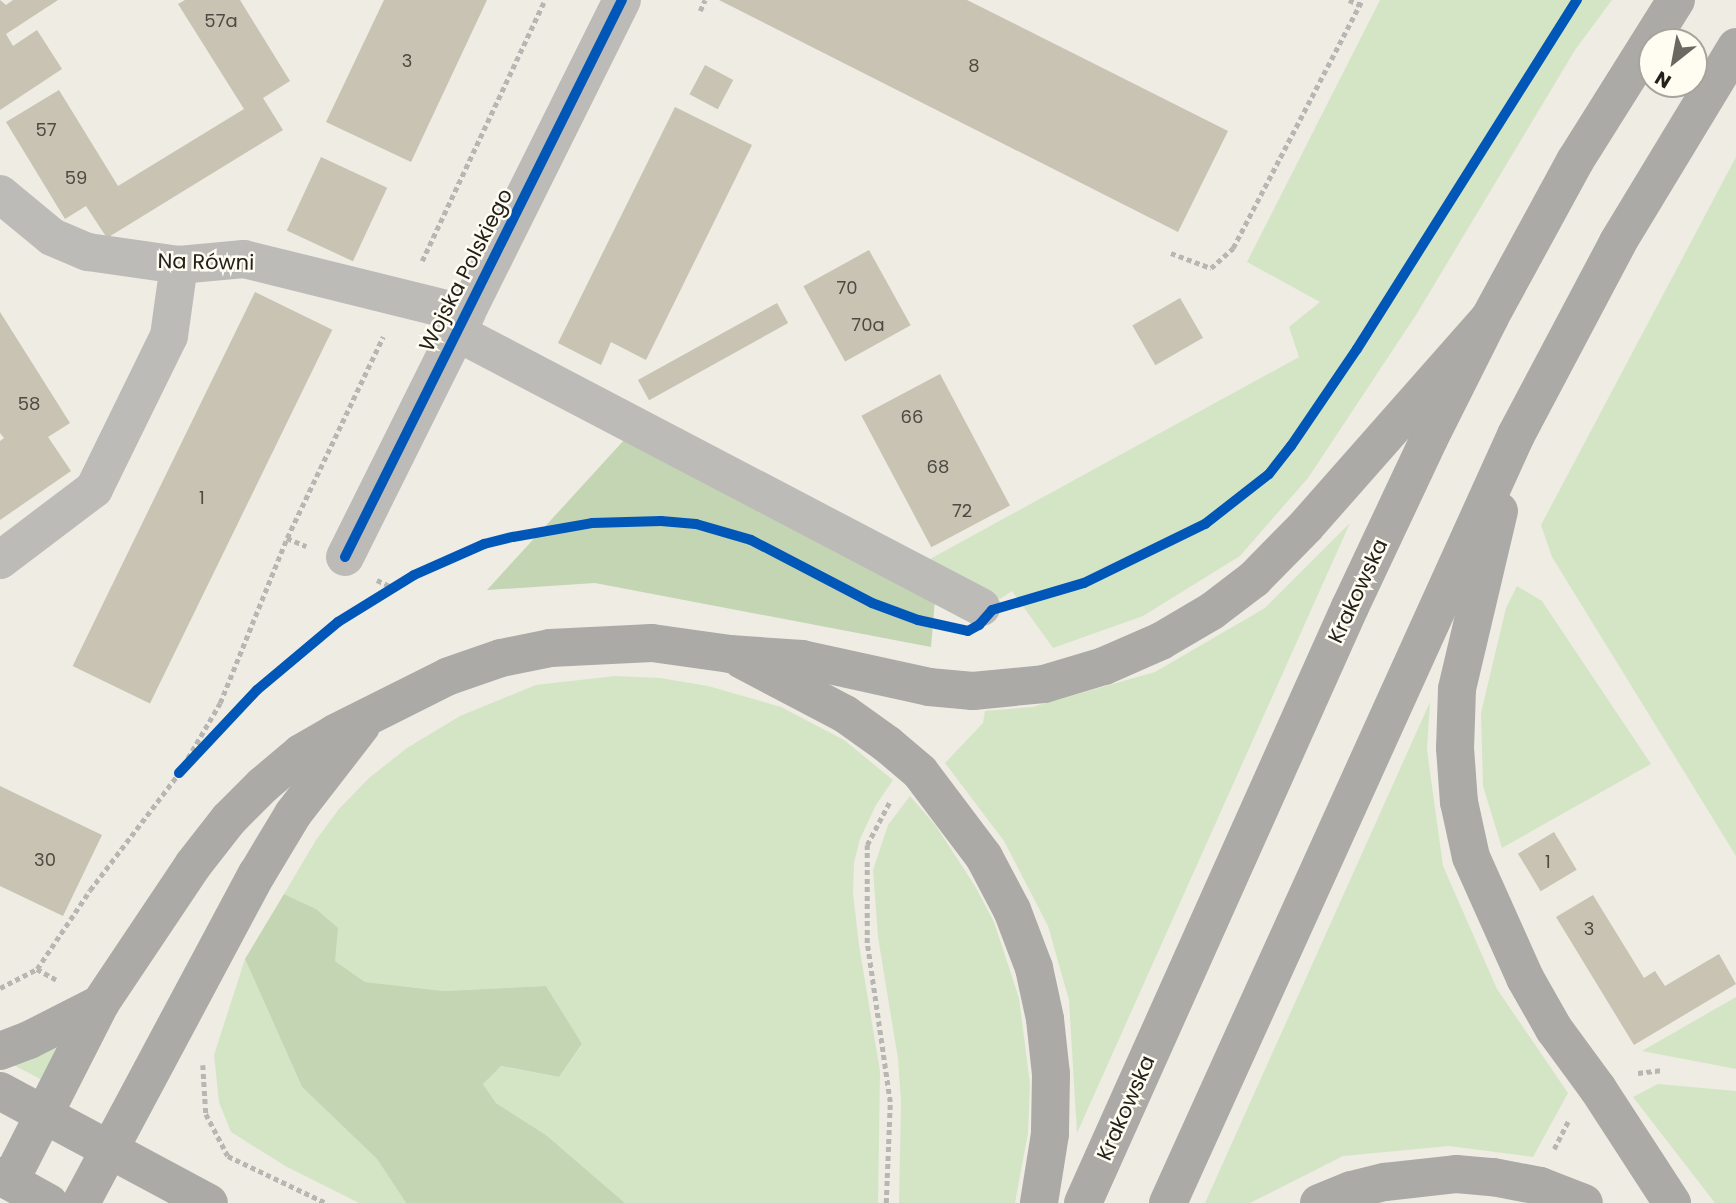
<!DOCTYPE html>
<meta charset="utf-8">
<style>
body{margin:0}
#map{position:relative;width:1736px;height:1203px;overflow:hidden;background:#eeece3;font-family:Poppins,sans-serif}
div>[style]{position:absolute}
.green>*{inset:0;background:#d4e5c6}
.forest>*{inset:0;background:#c3d5b3}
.building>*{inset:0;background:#c8c3b3;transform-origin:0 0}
.path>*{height:4.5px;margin-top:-2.25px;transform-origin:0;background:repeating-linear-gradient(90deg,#b7b6b2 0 5px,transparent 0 8.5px)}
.minor>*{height:38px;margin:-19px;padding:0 19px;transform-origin:19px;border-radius:19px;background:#bcbbb8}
.major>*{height:38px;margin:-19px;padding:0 19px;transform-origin:19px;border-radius:19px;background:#abaaa6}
.cycleway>*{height:10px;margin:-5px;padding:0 5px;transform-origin:5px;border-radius:5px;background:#0057b8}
span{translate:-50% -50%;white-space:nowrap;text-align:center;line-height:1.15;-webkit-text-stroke:5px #fffcf2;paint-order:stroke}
.number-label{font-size:18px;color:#4c4a41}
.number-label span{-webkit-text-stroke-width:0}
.street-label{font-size:21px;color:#23211b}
.north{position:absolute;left:1638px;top:28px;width:70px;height:70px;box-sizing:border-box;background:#fffcf2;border:2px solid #a7a49c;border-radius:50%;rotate:211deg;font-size:19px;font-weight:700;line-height:28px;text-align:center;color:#23211b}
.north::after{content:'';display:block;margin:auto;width:24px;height:32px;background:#6a6861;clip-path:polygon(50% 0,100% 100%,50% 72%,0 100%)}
</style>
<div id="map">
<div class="green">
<i style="clip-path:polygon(1380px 0,1612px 0,1575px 50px,1416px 315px,1308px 478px,1240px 556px,1143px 616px,1053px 648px,1012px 591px,1000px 599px,930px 559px,1299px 357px,1289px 327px,1320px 302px,1247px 262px)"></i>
<i style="clip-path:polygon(1736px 157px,1736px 856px,1552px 557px,1541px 525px)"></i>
<i style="clip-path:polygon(1350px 523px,1077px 1133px,1069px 1000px,1048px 926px,1004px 841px,945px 763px,983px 723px,985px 711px,1032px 707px,1155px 672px,1265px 608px)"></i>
<i style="clip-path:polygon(1517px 586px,1542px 601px,1651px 764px,1502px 848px,1483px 786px,1481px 713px,1506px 608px)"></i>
<i style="clip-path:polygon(615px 676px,660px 678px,708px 686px,781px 707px,844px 740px,893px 780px,876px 805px,860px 839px,854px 863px,853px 893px,859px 945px,880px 1071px,878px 1203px,625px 1203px,546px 1135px,496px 1103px,483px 1084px,500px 1066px,559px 1077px,582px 1045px,546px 986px,444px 991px,365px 982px,335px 961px,316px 909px,284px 894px,316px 840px,339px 809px,369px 778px,407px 748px,460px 716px,536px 685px)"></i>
<i style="clip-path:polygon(1430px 702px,1427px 750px,1443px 866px,1497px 989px,1568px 1093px,1533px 1157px,1449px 1146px,1343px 1156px,1250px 1203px,1205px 1203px)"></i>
<i style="clip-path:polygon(910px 796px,936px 826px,975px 886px,994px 922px,1019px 998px,1030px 1084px,1028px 1133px,1015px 1203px,899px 1203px,901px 1101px,898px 1059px,878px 937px,873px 870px,888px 825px)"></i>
<i style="clip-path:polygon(245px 959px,302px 1087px,377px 1159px,406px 1203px,359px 1203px,287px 1167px,231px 1132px,219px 1102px,214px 1055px)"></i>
<i style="clip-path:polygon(1736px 997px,1736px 1069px,1642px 1051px)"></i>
<i style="clip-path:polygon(71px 1032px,46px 1082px,2px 1059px)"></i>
<i style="clip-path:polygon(1658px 1084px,1736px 1091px,1736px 1203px,1715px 1203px,1633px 1097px)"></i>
</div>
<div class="forest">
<i style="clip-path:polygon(625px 439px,935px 599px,931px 647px,595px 583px,487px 590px)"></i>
<i style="clip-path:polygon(284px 894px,316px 909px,338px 928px,335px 961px,365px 982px,444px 991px,546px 986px,582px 1044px,559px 1077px,501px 1066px,483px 1084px,496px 1103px,546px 1135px,625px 1203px,406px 1203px,377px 1159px,302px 1087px,245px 959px)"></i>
</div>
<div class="building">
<i style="clip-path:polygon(0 0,6px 5px,13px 0,58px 0,6px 34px,13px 46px,37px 30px,62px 69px,0 110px)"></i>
<i style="clip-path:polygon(185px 0,240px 0,290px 81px,263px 98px,283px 130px,107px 238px,86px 206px,65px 219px,6px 122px,59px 90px,118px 186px,244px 109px,178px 4px)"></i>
<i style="clip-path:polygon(384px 0,487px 0,411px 162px,326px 122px)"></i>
<i style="clip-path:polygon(719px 0,967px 0,1228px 131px,1178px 232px)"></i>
<i style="left:705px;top:65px;width:32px;height:33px;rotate:28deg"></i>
<i style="clip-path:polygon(675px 107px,752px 145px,646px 360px,611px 342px,601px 365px,558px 343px)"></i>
<i style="left:321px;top:157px;width:73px;height:81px;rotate:25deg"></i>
<i style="left:869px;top:250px;width:86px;height:75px;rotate:61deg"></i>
<i style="left:255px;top:292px;width:86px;height:416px;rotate:26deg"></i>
<i style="left:1180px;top:298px;width:46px;height:55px;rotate:60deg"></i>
<i style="left:777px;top:303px;width:23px;height:159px;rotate:61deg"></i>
<i style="clip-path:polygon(0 312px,70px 423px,48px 437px,71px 471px,0 520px,0 441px,4px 438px,0 433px)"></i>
<i style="left:940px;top:374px;width:149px;height:89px;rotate:62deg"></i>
<i style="clip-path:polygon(0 786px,102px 835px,63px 916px,0 886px)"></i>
<i style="left:1554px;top:832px;width:44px;height:42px;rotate:59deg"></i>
<i style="clip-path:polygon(1593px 895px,1644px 978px,1655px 971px,1665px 986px,1719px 954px,1736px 984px,1634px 1045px,1556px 917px)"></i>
</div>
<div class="path">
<i style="left:1349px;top:0;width:12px;rotate:24deg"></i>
<i style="left:700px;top:11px;width:12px;rotate:-66deg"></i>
<i style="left:1171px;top:253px;width:43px;rotate:20.6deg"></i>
<i style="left:1211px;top:268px;width:30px;rotate:-42deg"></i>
<i style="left:1233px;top:248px;width:280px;rotate:-62.5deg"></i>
<i style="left:422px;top:261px;width:289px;rotate:-64.8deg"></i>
<i style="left:287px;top:538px;width:21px;rotate:23deg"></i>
<i style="left:377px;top:580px;width:17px;rotate:25deg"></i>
<i style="left:37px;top:969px;width:95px;rotate:-56.1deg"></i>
<i style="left:90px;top:890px;width:147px;rotate:-52.7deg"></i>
<i style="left:179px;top:773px;width:81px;rotate:-59.6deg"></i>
<i style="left:220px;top:703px;width:178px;rotate:-67.9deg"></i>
<i style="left:287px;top:538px;width:223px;rotate:-64.5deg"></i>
<i style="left:0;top:988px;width:42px;rotate:-27.2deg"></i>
<i style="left:37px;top:969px;width:23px;rotate:29deg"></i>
<i style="left:203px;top:1065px;width:49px;rotate:86.5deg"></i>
<i style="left:206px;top:1114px;width:47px;rotate:62.4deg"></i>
<i style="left:228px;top:1156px;width:109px;rotate:25.6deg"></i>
<i style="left:1638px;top:1073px;width:23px;rotate:-7deg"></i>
<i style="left:1554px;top:1149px;width:33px;rotate:-63deg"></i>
<i style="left:886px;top:1203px;width:101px;rotate:-87.7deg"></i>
<i style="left:890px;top:1102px;width:161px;rotate:-98.2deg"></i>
<i style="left:867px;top:943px;width:98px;rotate:-90deg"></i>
<i style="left:867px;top:845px;width:50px;rotate:-62.4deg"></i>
</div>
<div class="minor">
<i style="left:0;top:194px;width:67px;rotate:39.6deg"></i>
<i style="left:52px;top:237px;width:39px;rotate:23deg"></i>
<i style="left:88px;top:252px;width:92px;rotate:8.1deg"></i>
<i style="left:179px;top:265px;width:65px;rotate:-5.3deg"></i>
<i style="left:244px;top:259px;width:229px;rotate:13.9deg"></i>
<i style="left:456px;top:332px;width:593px;rotate:27.65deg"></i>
<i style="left:345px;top:557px;width:622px;rotate:-63.56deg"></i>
<i style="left:0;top:560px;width:118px;rotate:-37.1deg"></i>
<i style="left:94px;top:489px;width:170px;rotate:-63.9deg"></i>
<i style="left:169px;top:336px;width:72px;rotate:-82deg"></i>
</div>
<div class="major">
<i style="left:1499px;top:511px;width:183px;rotate:103.3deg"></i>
<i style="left:1457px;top:689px;width:59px;rotate:91.9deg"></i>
<i style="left:1455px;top:748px;width:54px;rotate:85.8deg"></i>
<i style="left:1459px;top:802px;width:56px;rotate:77.7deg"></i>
<i style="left:1471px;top:857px;width:133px;rotate:65.9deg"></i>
<i style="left:1525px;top:978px;width:59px;rotate:60.4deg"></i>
<i style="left:1554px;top:1029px;width:74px;rotate:53.7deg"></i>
<i style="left:1598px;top:1089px;width:136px;rotate:57deg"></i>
<i style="left:742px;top:660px;width:116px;rotate:27.7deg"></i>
<i style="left:845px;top:714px;width:52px;rotate:35.5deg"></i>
<i style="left:887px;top:744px;width:43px;rotate:40.3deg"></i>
<i style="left:920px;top:772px;width:106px;rotate:53deg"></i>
<i style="left:984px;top:857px;width:60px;rotate:62.2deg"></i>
<i style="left:1012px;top:910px;width:62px;rotate:69.2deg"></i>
<i style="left:1034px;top:968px;width:52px;rotate:77.8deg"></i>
<i style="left:1045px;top:1019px;width:55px;rotate:83.8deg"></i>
<i style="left:1051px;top:1074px;width:60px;rotate:91deg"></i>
<i style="left:1050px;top:1134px;width:70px;rotate:99.1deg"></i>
<i style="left:0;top:1051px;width:31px;rotate:-21deg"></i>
<i style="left:29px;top:1040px;width:80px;rotate:-26.9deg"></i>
<i style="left:0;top:1091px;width:237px;rotate:28.2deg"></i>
<i style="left:0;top:1176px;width:56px;rotate:28.9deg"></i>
<i style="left:10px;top:1181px;width:199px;rotate:-63deg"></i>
<i style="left:100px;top:1004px;width:167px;rotate:-56.2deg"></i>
<i style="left:193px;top:865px;width:58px;rotate:-52deg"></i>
<i style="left:229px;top:819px;width:48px;rotate:-45deg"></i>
<i style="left:263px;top:785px;width:50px;rotate:-40.1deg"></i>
<i style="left:301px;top:753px;width:39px;rotate:-30deg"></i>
<i style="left:335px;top:733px;width:127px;rotate:-26.6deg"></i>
<i style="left:449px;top:676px;width:55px;rotate:-19.1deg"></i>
<i style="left:501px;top:658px;width:50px;rotate:-11.5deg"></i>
<i style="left:550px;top:648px;width:102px;rotate:-2.8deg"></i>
<i style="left:652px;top:643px;width:79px;rotate:8deg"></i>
<i style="left:730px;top:654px;width:72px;rotate:4deg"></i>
<i style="left:802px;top:659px;width:130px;rotate:12.4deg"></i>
<i style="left:929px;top:687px;width:44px;rotate:5.2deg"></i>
<i style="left:973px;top:691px;width:71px;rotate:-5.6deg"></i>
<i style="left:1044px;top:684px;width:63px;rotate:-16.7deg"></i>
<i style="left:1104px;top:666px;width:62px;rotate:-23.7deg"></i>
<i style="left:1161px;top:641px;width:59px;rotate:-30.5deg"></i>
<i style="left:1212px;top:611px;width:53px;rotate:-37.3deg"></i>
<i style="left:1254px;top:579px;width:74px;rotate:-45.5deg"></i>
<i style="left:1306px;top:526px;width:278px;rotate:-48.6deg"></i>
<i style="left:81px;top:1203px;width:373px;rotate:-61.9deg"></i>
<i style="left:257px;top:874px;width:70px;rotate:-59deg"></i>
<i style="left:293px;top:814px;width:111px;rotate:-52.3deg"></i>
<i style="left:1083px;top:1203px;width:653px;rotate:-65.87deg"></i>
<i style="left:1350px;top:607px;width:186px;rotate:-64.8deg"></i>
<i style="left:1429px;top:439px;width:136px;rotate:-63.4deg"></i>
<i style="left:1490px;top:317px;width:178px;rotate:-61.4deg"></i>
<i style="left:1575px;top:161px;width:190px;rotate:-57.9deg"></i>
<i style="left:1168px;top:1203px;width:843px;rotate:-65.62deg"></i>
<i style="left:1516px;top:435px;width:218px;rotate:-62.1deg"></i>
<i style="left:1618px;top:242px;width:228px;rotate:-58.8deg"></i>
<i style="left:1319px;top:1203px;width:35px;rotate:-22deg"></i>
<i style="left:1352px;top:1190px;width:34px;rotate:-14deg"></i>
<i style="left:1385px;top:1182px;width:71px;rotate:-6.4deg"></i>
<i style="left:1456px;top:1174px;width:37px;rotate:5deg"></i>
<i style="left:1493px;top:1177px;width:48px;rotate:10.8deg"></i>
<i style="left:1540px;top:1186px;width:47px;rotate:21.1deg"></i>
</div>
<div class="cycleway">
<i style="left:345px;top:557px;width:622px;rotate:-63.56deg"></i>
<i style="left:179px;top:773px;width:114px;rotate:-46.8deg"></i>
<i style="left:257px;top:690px;width:106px;rotate:-40deg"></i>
<i style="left:338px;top:622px;width:89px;rotate:-31.7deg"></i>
<i style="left:414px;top:575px;width:77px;rotate:-23.9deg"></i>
<i style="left:484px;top:544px;width:30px;rotate:-14deg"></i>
<i style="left:513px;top:537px;width:80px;rotate:-10deg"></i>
<i style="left:592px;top:523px;width:69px;rotate:-1.7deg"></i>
<i style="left:661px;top:521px;width:35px;rotate:5deg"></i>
<i style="left:696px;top:524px;width:57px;rotate:16.2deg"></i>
<i style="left:751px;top:540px;width:136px;rotate:27.5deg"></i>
<i style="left:872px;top:603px;width:49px;rotate:20.3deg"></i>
<i style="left:918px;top:620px;width:51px;rotate:12.4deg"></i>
<i style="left:968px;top:631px;width:13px;rotate:-29deg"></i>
<i style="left:979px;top:625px;width:20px;rotate:-49deg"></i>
<i style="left:992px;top:610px;width:96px;rotate:-16.4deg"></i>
<i style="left:1084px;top:583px;width:135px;rotate:-26deg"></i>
<i style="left:1205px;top:524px;width:81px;rotate:-38deg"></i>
<i style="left:1269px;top:474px;width:36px;rotate:-52deg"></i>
<i style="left:1291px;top:446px;width:117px;rotate:-55.8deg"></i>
<i style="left:1357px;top:349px;width:413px;rotate:-57.8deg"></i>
</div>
<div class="number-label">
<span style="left:221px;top:21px">57a</span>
<span style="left:407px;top:61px">3</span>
<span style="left:974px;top:66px">8</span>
<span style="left:46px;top:130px">57</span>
<span style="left:76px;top:178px">59</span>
<span style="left:847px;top:288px">70</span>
<span style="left:868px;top:325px">70a</span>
<span style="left:29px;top:404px">58</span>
<span style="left:912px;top:417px">66</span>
<span style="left:938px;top:467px">68</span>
<span style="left:202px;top:498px">1</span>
<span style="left:962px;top:511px">72</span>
<span style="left:45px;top:860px">30</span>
<span style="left:1548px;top:862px">1</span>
<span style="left:1589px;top:929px">3</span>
</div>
<div class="street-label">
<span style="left:206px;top:262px;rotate:1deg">Na Równi</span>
<span style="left:466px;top:270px;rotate:-63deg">Wojska Polskiego</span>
<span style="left:1358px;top:591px;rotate:-65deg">Krakowska</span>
<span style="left:1126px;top:1108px;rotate:-66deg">Krakowska</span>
</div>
<div class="north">N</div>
</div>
